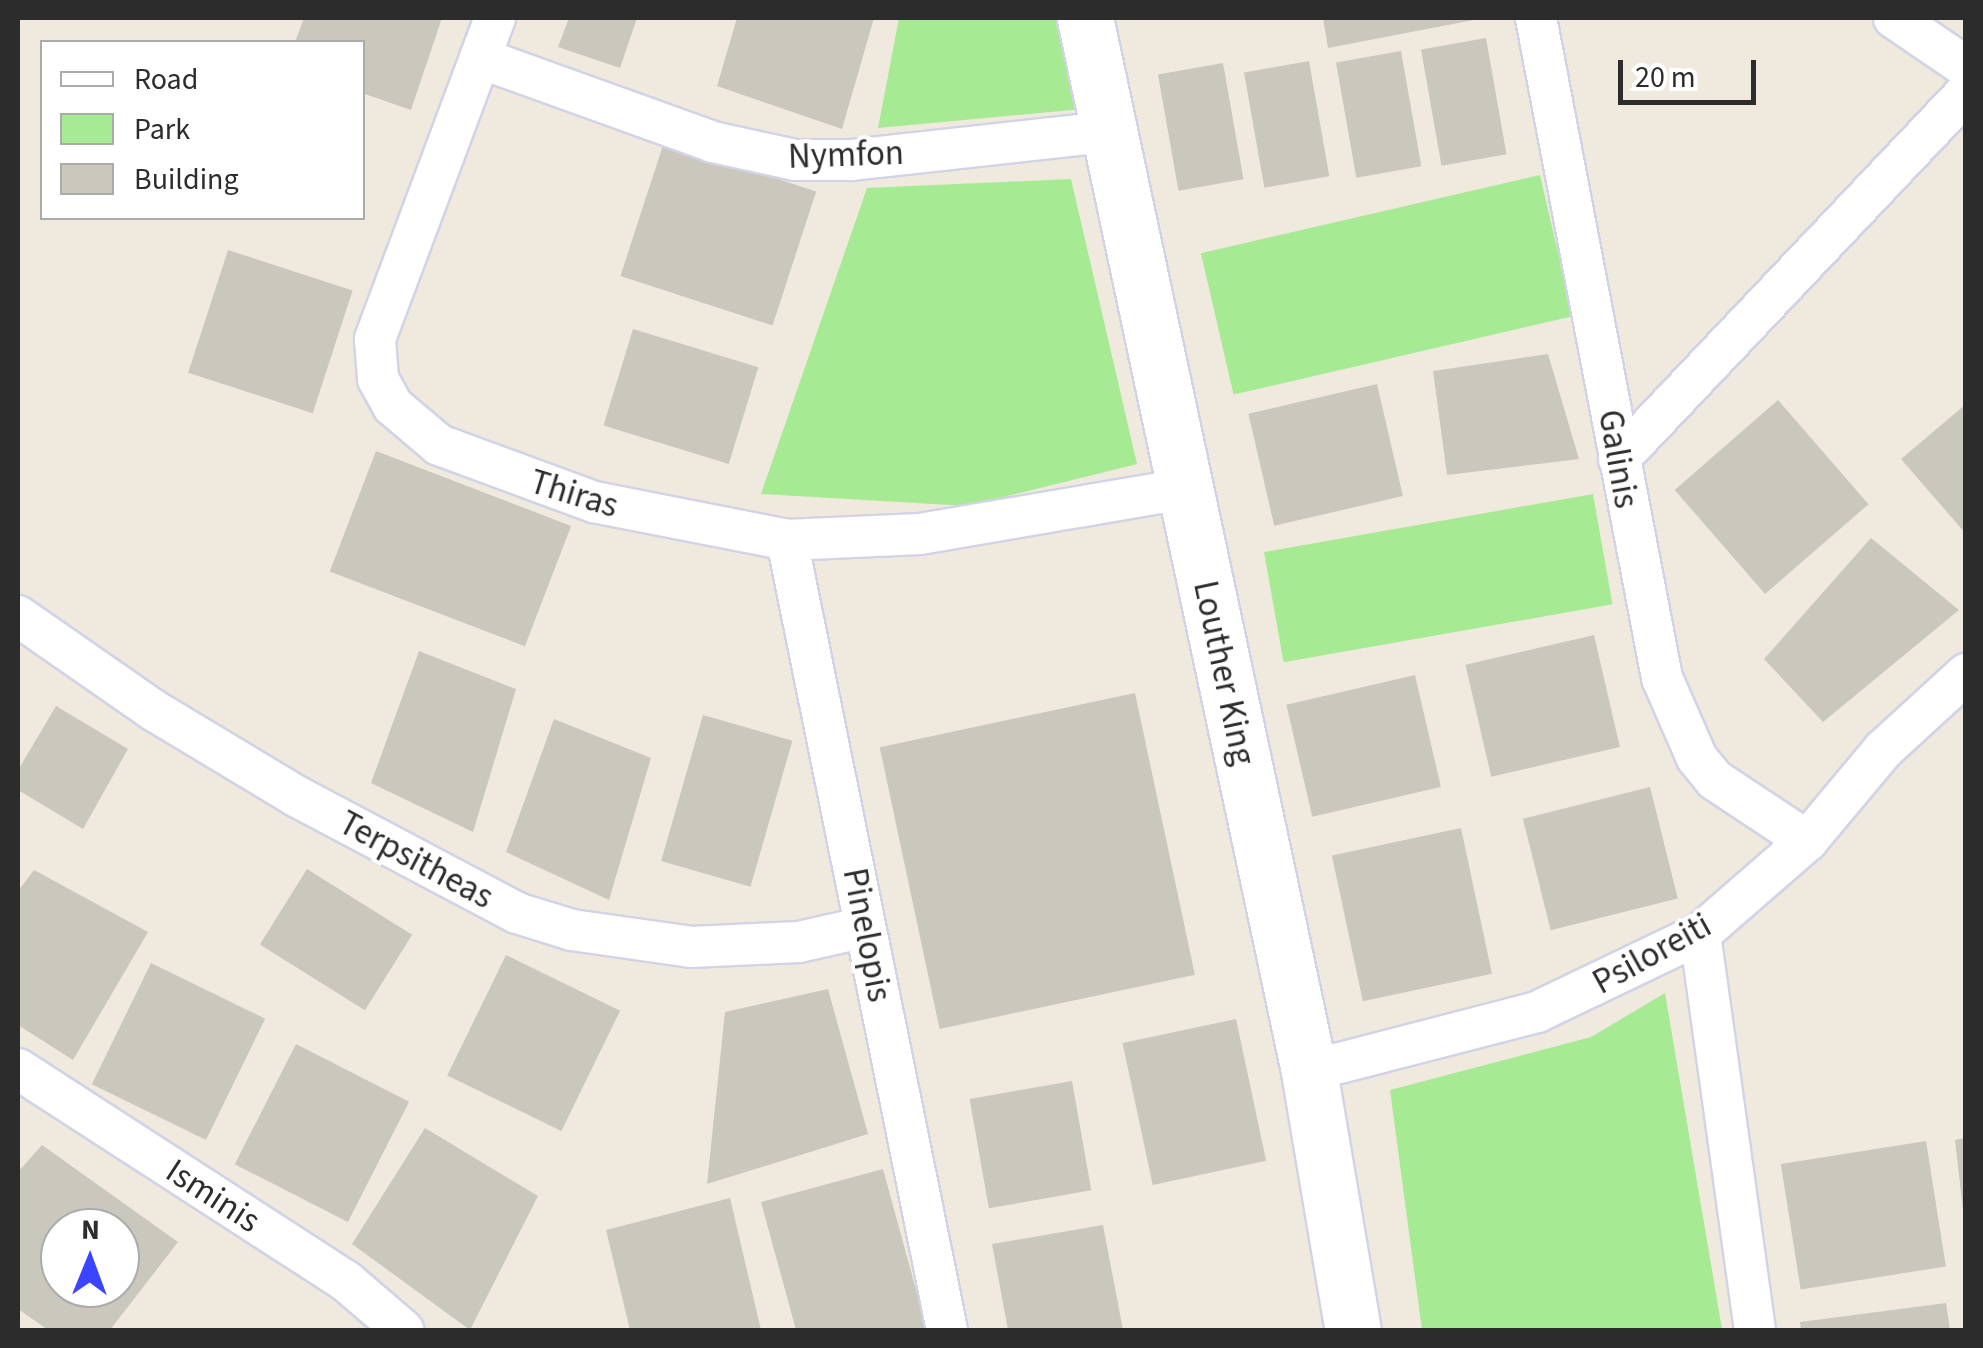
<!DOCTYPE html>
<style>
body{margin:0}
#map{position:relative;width:1983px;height:1348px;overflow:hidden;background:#efeadd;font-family:"Source Sans 3",sans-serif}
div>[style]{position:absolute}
.green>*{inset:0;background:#a6eb94;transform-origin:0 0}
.building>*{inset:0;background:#cac8bc;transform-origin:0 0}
.roads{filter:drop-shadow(2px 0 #d2d3e6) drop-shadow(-2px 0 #d2d3e6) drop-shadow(0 2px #d2d3e6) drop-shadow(0 -2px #d2d3e6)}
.street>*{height:40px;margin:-20px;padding:0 20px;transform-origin:20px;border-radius:20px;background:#fff}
.secondary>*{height:55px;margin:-27.5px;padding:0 27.5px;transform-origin:27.5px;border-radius:27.5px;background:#fff}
span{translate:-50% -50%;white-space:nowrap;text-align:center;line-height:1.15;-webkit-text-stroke:8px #fff;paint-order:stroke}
.street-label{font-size:35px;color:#2c2c2c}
.frame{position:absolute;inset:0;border:20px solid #2c2c2c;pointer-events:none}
.legend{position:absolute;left:40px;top:40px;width:325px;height:180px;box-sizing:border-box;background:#fff;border:2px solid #ababab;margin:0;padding:12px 18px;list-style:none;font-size:30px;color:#2c2c2c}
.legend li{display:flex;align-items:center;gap:20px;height:50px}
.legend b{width:50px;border:2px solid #ababab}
.north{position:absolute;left:40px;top:1208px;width:100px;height:100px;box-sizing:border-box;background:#fff;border:2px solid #ababab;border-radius:50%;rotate:1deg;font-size:28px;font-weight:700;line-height:40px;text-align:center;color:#2c2c2c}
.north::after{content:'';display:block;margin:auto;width:35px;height:45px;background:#3b44ff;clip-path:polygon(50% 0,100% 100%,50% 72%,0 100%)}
.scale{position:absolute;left:1618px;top:60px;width:138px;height:45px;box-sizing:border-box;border:5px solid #2c2c2c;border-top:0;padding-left:12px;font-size:30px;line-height:35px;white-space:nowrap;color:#2c2c2c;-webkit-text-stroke:8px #fff;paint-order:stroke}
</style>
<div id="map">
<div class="green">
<i style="clip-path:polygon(899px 18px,1058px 18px,1083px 109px,878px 128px)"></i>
<i style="left:1540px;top:175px;width:145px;height:348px;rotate:77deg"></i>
<i style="clip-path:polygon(1071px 179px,1137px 464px,967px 506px,761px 494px,867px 188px)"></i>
<i style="left:1593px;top:494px;width:112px;height:334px;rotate:80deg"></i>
<i style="clip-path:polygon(1665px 993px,1722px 1329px,1422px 1330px,1390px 1090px,1591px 1037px)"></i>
</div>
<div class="building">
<i style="clip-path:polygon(304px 18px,442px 18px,411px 110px,362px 93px,362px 42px,295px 42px)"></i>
<i style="clip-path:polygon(569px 18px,637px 18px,620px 68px,558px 47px)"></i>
<i style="clip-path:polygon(737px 18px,874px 18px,842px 129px,717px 86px)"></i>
<i style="clip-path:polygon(1323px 18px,1479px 18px,1479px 19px,1328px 48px)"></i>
<i style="left:1486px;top:38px;width:118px;height:66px;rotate:80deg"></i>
<i style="left:1401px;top:51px;width:117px;height:66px;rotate:80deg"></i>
<i style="left:1309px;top:61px;width:117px;height:66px;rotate:80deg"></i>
<i style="left:1223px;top:63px;width:118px;height:66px;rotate:80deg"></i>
<i style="left:664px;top:142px;width:160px;height:141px;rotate:18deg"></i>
<i style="left:228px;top:250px;width:131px;height:129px;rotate:18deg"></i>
<i style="left:633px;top:329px;width:131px;height:101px;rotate:17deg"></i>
<i style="clip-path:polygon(1548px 354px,1579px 459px,1447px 475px,1433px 371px)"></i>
<i style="left:1377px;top:384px;width:115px;height:132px;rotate:77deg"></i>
<i style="left:1778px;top:400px;width:138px;height:137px;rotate:49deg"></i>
<i style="clip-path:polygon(1966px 404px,1966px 534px,1901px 459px)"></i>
<i style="left:376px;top:451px;width:209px;height:129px;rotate:21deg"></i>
<i style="clip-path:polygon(1871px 538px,1959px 610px,1823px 722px,1764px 659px)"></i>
<i style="left:1594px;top:635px;width:115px;height:132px;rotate:77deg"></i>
<i style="clip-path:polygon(419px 651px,516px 689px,473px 832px,371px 783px)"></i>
<i style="left:1415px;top:675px;width:115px;height:132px;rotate:77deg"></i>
<i style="left:1135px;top:693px;width:288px;height:261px;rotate:78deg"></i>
<i style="clip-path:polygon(56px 706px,128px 749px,83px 829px,18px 790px,18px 770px)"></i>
<i style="left:703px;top:715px;width:93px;height:152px;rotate:16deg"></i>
<i style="clip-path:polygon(554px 719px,651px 758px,609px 900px,506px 852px)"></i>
<i style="left:1650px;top:787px;width:115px;height:131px;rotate:76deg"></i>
<i style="left:1461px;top:828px;width:149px;height:132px;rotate:78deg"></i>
<i style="left:307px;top:869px;width:124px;height:89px;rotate:32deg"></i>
<i style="clip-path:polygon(34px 870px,148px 932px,73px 1060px,18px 1025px,18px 891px)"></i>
<i style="left:506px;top:955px;width:127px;height:134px;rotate:26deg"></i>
<i style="left:151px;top:963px;width:127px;height:135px;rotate:26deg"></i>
<i style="clip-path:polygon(828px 989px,868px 1134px,707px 1184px,725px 1012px)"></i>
<i style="left:1236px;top:1019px;width:145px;height:116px;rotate:78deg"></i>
<i style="left:296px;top:1044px;width:127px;height:135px;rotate:27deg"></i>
<i style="left:1072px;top:1081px;width:111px;height:104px;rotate:80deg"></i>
<i style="clip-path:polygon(425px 1128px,538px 1196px,470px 1330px,352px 1244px)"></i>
<i style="clip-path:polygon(1966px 1138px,1966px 1210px,1963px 1210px,1955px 1140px)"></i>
<i style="left:1926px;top:1141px;width:127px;height:147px;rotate:81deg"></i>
<i style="clip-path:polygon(evenodd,42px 1145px,178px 1242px,110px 1330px,48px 1330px,18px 1309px,18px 1172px,42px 1145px,60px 1228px,120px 1228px,120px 1288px,60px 1288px,60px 1228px)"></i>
<i style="clip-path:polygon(883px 1169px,927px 1330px,796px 1330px,761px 1202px)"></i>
<i style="clip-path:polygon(730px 1198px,761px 1330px,630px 1330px,606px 1230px)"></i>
<i style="clip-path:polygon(1103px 1225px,1123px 1330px,1008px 1330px,992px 1244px)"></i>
<i style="clip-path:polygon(1946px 1303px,1950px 1330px,1801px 1330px,1800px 1322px)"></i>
</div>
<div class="roads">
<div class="street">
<i style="left:495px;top:18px;width:343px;rotate:110.5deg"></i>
<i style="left:375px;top:339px;width:40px;rotate:85.7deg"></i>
<i style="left:378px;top:379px;width:31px;rotate:61deg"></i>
<i style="left:393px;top:406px;width:60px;rotate:40.3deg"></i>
<i style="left:439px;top:445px;width:165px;rotate:20.2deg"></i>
<i style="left:594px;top:502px;width:197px;rotate:11.1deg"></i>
<i style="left:787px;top:540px;width:133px;rotate:-2.6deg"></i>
<i style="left:920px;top:534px;width:268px;rotate:-9.7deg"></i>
<i style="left:1536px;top:18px;width:672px;rotate:79.19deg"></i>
<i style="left:1662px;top:678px;width:87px;rotate:66.4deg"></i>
<i style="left:1697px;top:758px;width:28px;rotate:51deg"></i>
<i style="left:1715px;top:780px;width:110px;rotate:33.5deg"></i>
<i style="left:1894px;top:18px;width:87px;rotate:34.2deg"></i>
<i style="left:480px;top:58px;width:248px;rotate:19.8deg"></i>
<i style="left:713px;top:142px;width:84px;rotate:12.4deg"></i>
<i style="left:795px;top:160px;width:57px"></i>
<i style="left:852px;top:160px;width:257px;rotate:-6.3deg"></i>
<i style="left:1619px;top:459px;width:504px;rotate:-46.53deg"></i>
<i style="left:787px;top:540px;width:806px;rotate:78.55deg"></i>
<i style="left:18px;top:616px;width:165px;rotate:34.8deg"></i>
<i style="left:153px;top:710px;width:167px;rotate:31deg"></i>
<i style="left:296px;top:796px;width:250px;rotate:27.9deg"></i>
<i style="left:517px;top:913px;width:58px;rotate:17.2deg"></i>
<i style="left:572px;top:930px;width:120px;rotate:8.1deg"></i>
<i style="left:691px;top:947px;width:108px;rotate:-2.7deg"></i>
<i style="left:799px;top:942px;width:68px;rotate:-12.8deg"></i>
<i style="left:1700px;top:934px;width:400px;rotate:82.1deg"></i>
<i style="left:18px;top:1069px;width:392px;rotate:32.9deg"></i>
<i style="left:347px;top:1282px;width:74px;rotate:40.6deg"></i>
<i style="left:1309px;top:1071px;width:236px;rotate:-14.5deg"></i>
<i style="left:1537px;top:1012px;width:181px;rotate:-25.6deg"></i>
<i style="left:1700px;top:934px;width:142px;rotate:-41deg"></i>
<i style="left:1807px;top:841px;width:119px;rotate:-50.1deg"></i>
<i style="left:1883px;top:750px;width:113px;rotate:-42.5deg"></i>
</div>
<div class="secondary">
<i style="left:1085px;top:18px;width:1077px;rotate:77.99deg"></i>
<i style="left:1309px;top:1071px;width:263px;rotate:80.4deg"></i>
</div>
</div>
<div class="street-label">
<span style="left:846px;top:155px;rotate:-2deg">Nymfon</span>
<span style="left:1618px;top:459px;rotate:80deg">Galinis</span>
<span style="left:574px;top:494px;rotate:17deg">Thiras</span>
<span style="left:1224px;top:673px;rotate:78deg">Louther King</span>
<span style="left:416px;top:860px;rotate:28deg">Terpsitheas</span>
<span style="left:867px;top:935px;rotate:79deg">Pinelopis</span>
<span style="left:1652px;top:954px;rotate:-29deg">Psiloreiti</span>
<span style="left:213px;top:1196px;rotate:33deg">Isminis</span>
</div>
<div class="frame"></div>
<ul class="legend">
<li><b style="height:12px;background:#fff"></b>Road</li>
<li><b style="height:28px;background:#a6eb94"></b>Park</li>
<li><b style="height:28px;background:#cac8bc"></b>Building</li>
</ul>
<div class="north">N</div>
<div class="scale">20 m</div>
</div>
